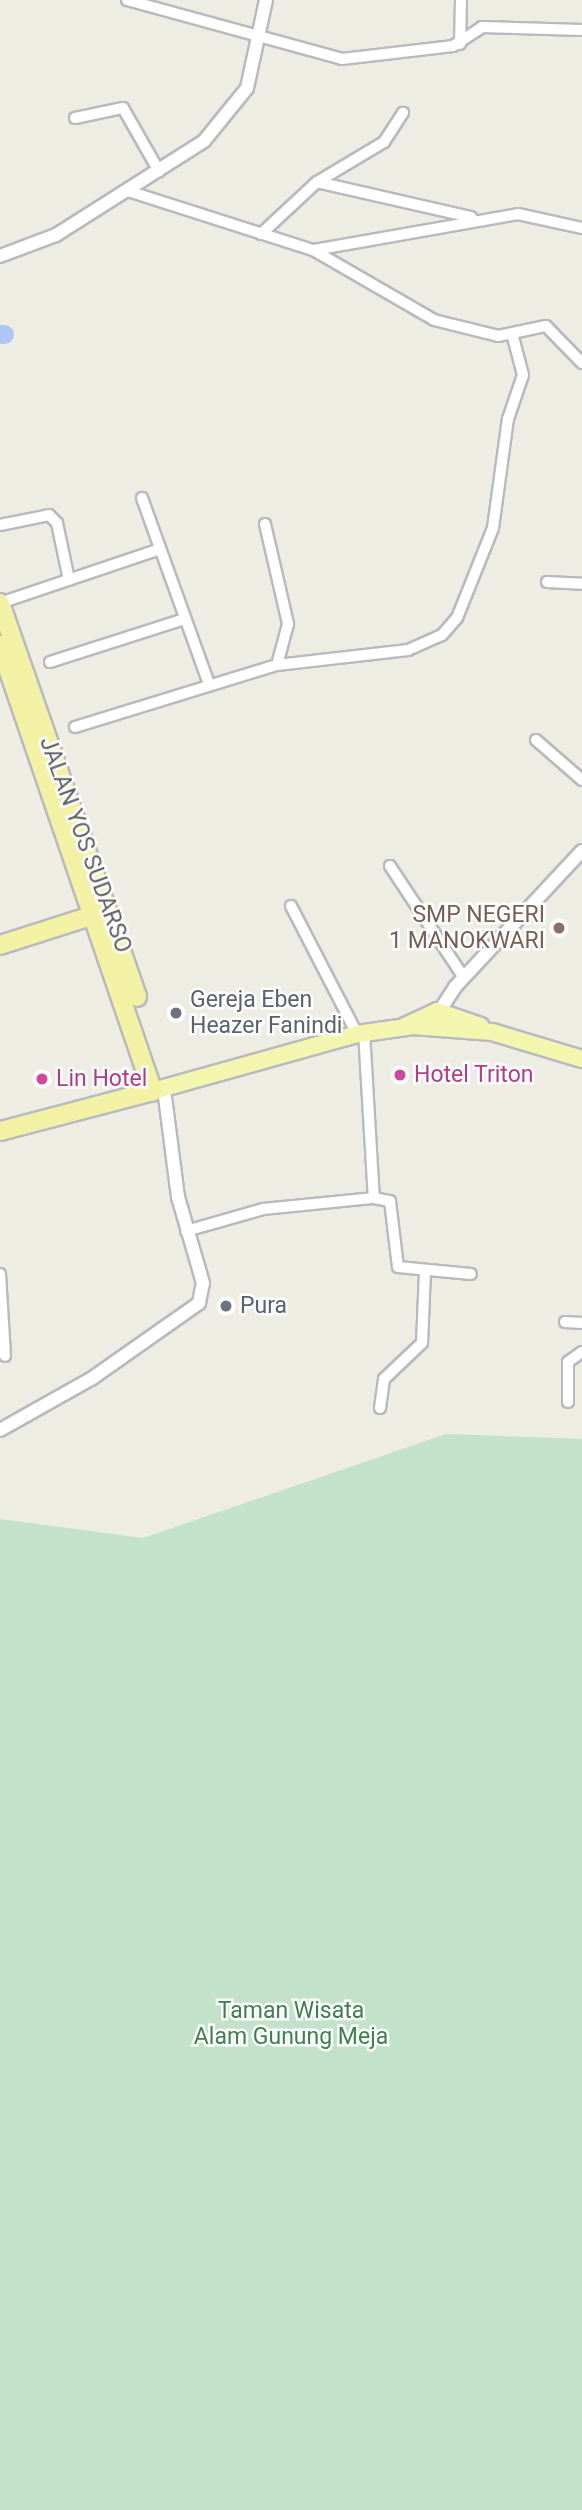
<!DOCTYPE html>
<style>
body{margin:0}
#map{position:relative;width:582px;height:2510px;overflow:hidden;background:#edede4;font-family:Roboto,sans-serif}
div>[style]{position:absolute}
.green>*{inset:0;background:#c3e2ca}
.river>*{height:19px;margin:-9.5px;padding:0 9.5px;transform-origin:9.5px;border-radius:9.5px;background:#acc7f6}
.roads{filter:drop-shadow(2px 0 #b9babf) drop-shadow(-2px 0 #b9babf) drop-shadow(0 2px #b9babf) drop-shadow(0 -2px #b9babf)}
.minor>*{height:10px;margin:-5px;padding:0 5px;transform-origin:5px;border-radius:5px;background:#fff}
.tertiary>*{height:12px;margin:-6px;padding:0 6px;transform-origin:6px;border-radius:6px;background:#fff}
.primary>*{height:16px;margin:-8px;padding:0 8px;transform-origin:8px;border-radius:8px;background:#f4f6b0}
.trunk>*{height:18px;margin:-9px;padding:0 9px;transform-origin:9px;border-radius:9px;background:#f3f2a4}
.dots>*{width:19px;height:19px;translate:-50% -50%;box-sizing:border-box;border:4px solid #fff;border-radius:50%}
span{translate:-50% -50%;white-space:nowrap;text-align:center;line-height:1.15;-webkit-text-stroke:5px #fff;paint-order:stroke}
.street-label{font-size:23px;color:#5c5e63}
.education-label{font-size:23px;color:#785e54}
.right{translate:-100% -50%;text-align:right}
.worship-label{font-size:23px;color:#5b616d}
.left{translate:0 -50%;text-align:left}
.hotel-label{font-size:23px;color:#b23c85}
.park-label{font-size:23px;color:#3e814e}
</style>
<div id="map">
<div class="green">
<i style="clip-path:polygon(446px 1434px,582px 1439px,582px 2510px,0 2510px,0 1519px,143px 1538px)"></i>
</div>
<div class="river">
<i style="left:0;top:334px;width:4px"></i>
</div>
<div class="roads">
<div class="minor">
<i style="left:127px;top:0;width:223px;rotate:15.3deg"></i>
<i style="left:342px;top:59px;width:112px;rotate:-6.7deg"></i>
<i style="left:453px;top:46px;width:35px;rotate:-33deg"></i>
<i style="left:482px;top:27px;width:100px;rotate:1.7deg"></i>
<i style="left:460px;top:44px;width:44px;rotate:-88.7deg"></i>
<i style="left:75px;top:118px;width:49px;rotate:-11.8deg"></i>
<i style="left:123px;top:108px;width:73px;rotate:60.3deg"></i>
<i style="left:317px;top:182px;width:158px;rotate:12.8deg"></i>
<i style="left:128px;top:191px;width:194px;rotate:17.7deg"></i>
<i style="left:313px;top:250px;width:140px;rotate:30deg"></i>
<i style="left:434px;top:320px;width:66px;rotate:14deg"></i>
<i style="left:498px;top:336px;width:49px;rotate:-11.8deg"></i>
<i style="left:546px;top:326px;width:52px;rotate:45.8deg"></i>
<i style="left:261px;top:234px;width:76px;rotate:-42.9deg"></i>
<i style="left:317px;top:182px;width:78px;rotate:-30.8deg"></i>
<i style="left:384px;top:142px;width:35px;rotate:-57deg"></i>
<i style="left:314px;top:250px;width:207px;rotate:-10deg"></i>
<i style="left:518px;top:214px;width:66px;rotate:12.3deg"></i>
<i style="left:142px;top:498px;width:198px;rotate:70.2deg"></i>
<i style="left:265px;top:524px;width:103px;rotate:77deg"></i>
<i style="left:288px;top:624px;width:42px;rotate:105deg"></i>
<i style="left:0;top:525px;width:50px;rotate:-11.5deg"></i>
<i style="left:49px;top:515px;width:11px;rotate:45deg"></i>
<i style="left:57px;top:523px;width:58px;rotate:78.1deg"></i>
<i style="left:547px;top:582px;width:35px;rotate:3deg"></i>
<i style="left:0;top:603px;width:169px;rotate:-18.6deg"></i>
<i style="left:50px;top:662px;width:142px;rotate:-17.7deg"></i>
<i style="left:75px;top:727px;width:211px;rotate:-17.1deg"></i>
<i style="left:277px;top:665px;width:132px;rotate:-6.5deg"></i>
<i style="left:408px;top:650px;width:37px;rotate:-24deg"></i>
<i style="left:442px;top:635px;width:23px;rotate:-49deg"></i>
<i style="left:457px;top:618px;width:97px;rotate:-68.2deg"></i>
<i style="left:493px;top:528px;width:110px;rotate:-82.2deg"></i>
<i style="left:508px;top:419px;width:46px;rotate:-71.2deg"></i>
<i style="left:523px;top:375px;width:43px;rotate:-104.7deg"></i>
<i style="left:536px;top:740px;width:61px;rotate:41deg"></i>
<i style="left:390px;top:866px;width:134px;rotate:56.5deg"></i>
<i style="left:291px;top:906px;width:144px;rotate:62.7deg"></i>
<i style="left:364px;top:1032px;width:166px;rotate:86.6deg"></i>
<i style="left:374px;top:1198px;width:16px;rotate:11deg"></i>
<i style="left:390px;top:1201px;width:66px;rotate:83.1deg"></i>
<i style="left:398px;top:1267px;width:73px;rotate:5.5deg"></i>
<i style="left:186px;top:1231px;width:80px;rotate:-15.9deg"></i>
<i style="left:263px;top:1209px;width:112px;rotate:-5.7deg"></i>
<i style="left:0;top:1274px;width:82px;rotate:86.5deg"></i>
<i style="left:565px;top:1322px;width:17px;rotate:3deg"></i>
<i style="left:568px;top:1402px;width:40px;rotate:-90deg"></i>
<i style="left:568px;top:1362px;width:17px;rotate:-36deg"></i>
<i style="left:380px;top:1408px;width:29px;rotate:-82deg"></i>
<i style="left:384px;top:1379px;width:52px;rotate:-43.5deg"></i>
<i style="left:422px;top:1343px;width:71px;rotate:-87.6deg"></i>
</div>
<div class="tertiary">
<i style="left:0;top:256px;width:60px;rotate:-20.6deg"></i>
<i style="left:56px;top:235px;width:175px;rotate:-32.4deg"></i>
<i style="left:204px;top:141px;width:68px;rotate:-50.9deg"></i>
<i style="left:247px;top:88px;width:90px;rotate:-77.8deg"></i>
<i style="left:435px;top:1018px;width:37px;rotate:-57deg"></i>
<i style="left:455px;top:987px;width:186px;rotate:-47deg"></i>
<i style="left:0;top:1430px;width:104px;rotate:-29.3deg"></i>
<i style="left:91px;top:1379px;width:132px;rotate:-35.1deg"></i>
<i style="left:199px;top:1303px;width:20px;rotate:-79deg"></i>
<i style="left:203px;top:1283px;width:90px;rotate:-106.2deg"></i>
<i style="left:178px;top:1197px;width:109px;rotate:-97.4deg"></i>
</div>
<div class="primary">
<i style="left:405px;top:1026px;width:35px;rotate:-25deg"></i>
<i style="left:437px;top:1011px;width:46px;rotate:18.8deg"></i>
<i style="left:153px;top:1091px;width:212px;rotate:-15.6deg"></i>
<i style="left:357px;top:1034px;width:57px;rotate:-8.1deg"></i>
<i style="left:413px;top:1026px;width:79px;rotate:4.3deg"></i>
<i style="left:492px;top:1032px;width:94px;rotate:16.7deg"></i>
</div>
<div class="trunk">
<i style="left:0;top:603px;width:417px;rotate:70.8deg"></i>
<i style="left:0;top:645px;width:472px;rotate:71.1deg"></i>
<i style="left:153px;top:1091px;width:158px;rotate:165.3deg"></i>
<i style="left:0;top:945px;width:102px;rotate:-17.7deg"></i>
</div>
</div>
<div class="dots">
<i style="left:559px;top:928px;background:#8d6e63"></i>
<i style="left:176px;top:1013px;background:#6b7280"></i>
<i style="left:400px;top:1075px;background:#d1479c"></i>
<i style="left:42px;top:1079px;background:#d1479c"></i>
<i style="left:226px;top:1306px;background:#6b7280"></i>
</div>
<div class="street-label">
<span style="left:85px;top:845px;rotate:70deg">JALAN YOS SUDARSO</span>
</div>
<div class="education-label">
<span class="right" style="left:545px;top:928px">SMP NEGERI<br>1 MANOKWARI</span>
</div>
<div class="worship-label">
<span class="left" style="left:190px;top:1013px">Gereja Eben<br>Heazer Fanindi</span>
<span class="left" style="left:240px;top:1306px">Pura</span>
</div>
<div class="hotel-label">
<span class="left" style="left:414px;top:1075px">Hotel Triton</span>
<span class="left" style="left:56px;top:1079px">Lin Hotel</span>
</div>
<div class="park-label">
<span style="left:291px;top:2024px">Taman Wisata<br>Alam Gunung Meja</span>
</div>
</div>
